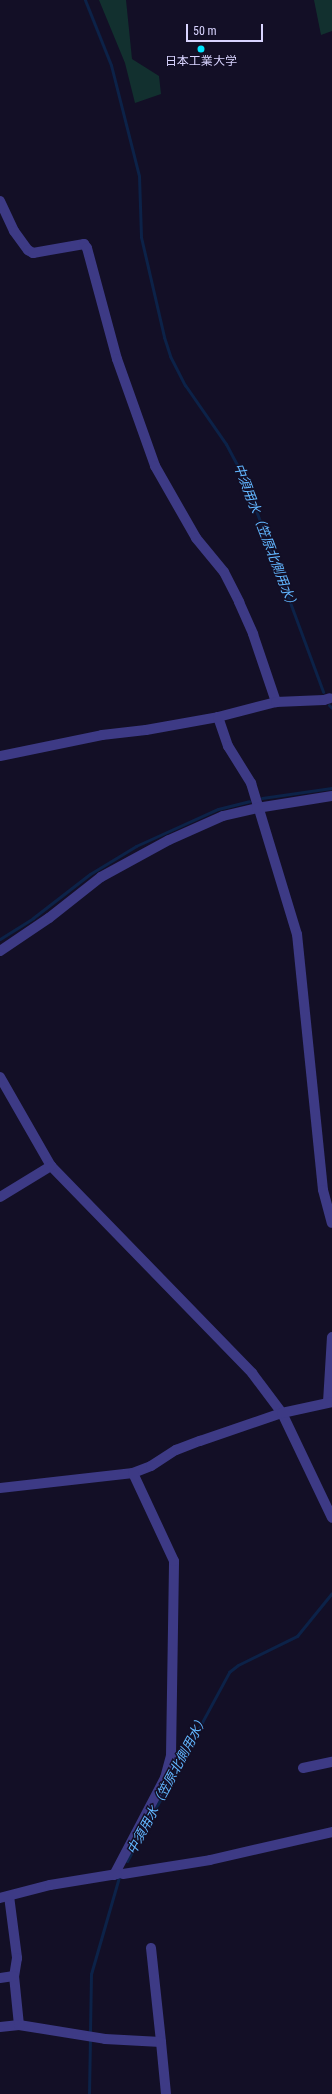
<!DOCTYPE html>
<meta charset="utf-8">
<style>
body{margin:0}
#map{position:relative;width:332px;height:2094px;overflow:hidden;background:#130f26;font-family:"Roboto Condensed","Noto Sans JP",sans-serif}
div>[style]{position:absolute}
.green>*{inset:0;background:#12302f}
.stream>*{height:3px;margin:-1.5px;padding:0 1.5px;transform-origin:1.5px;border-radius:1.5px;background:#0c2248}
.minor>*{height:10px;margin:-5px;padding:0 5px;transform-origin:5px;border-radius:5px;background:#3d3a85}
.dots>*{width:11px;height:11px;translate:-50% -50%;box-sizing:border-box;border:2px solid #130f26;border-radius:50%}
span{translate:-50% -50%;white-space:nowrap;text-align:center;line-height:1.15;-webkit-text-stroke:3px #130f26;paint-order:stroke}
.poi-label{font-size:12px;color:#d9d4ff}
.water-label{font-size:13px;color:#62b6ff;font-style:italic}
.scale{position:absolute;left:186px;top:24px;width:77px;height:18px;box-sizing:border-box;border:2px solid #d9d4ff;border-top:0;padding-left:5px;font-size:12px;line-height:14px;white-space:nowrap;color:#d9d4ff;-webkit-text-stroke:3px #130f26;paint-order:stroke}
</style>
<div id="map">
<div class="green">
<i style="clip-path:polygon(99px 0,126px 0,132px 59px,159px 76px,161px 94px,135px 103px,125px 63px)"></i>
<i style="clip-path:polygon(314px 0,332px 0,332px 31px,321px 35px)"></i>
</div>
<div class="stream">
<i style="left:85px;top:0;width:70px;rotate:68.2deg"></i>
<i style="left:111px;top:65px;width:114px;rotate:75.8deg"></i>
<i style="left:139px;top:176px;width:61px;rotate:88.1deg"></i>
<i style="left:141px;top:237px;width:103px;rotate:77deg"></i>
<i style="left:164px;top:337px;width:20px;rotate:72deg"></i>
<i style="left:170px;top:356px;width:33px;rotate:63deg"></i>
<i style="left:185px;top:385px;width:72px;rotate:55.2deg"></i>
<i style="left:226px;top:444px;width:38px;rotate:62deg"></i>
<i style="left:244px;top:478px;width:228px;rotate:69.7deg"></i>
<i style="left:329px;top:705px;width:4px;rotate:45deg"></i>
<i style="left:262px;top:798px;width:71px;rotate:-8.1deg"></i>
<i style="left:0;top:939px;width:39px;rotate:-32deg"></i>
<i style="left:33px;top:918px;width:72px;rotate:-37.7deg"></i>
<i style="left:90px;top:874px;width:54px;rotate:-31.3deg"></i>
<i style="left:136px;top:846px;width:90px;rotate:-24.3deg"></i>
<i style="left:218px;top:809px;width:32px;rotate:-14deg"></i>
<i style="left:127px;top:1861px;width:215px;rotate:-61.6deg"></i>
<i style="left:229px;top:1672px;width:11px;rotate:-38deg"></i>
<i style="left:238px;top:1665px;width:66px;rotate:-26.2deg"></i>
<i style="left:297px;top:1636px;width:55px;rotate:-50.9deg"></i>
<i style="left:90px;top:2031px;width:57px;rotate:-89deg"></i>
<i style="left:91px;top:1974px;width:101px;rotate:-73.9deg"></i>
<i style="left:89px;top:2094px;width:55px;rotate:-89deg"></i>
</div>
<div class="minor">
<i style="left:0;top:201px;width:33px;rotate:65deg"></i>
<i style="left:14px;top:231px;width:24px;rotate:54deg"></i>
<i style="left:28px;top:250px;width:6px;rotate:31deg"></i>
<i style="left:33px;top:253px;width:52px;rotate:-10deg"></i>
<i style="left:84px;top:244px;width:5px;rotate:53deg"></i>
<i style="left:87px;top:248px;width:115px;rotate:74.9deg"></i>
<i style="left:117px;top:359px;width:114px;rotate:70.4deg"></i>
<i style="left:155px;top:466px;width:83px;rotate:60.3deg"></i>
<i style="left:196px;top:538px;width:44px;rotate:50.5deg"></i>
<i style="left:224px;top:572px;width:34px;rotate:63deg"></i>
<i style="left:239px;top:602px;width:35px;rotate:66deg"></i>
<i style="left:253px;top:634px;width:72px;rotate:71.3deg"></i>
<i style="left:218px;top:717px;width:31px;rotate:71deg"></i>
<i style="left:228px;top:746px;width:44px;rotate:58.1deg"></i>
<i style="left:251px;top:783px;width:158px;rotate:73.1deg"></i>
<i style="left:297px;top:934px;width:257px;rotate:84.2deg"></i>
<i style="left:323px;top:1190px;width:34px;rotate:75deg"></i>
<i style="left:0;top:756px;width:104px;rotate:-11.6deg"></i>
<i style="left:102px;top:735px;width:44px;rotate:-6.5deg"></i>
<i style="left:146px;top:730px;width:73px;rotate:-10.2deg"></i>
<i style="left:218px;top:717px;width:60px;rotate:-14.5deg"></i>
<i style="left:276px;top:702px;width:48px;rotate:-2.4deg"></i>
<i style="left:324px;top:700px;width:6px;rotate:-18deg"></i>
<i style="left:0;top:951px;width:59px;rotate:-34deg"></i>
<i style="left:49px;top:918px;width:66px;rotate:-38.3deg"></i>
<i style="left:101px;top:877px;width:77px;rotate:-28.6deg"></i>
<i style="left:169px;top:840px;width:59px;rotate:-24deg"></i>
<i style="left:223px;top:816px;width:35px;rotate:-13deg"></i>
<i style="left:257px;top:808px;width:76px;rotate:-9.1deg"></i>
<i style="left:0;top:1077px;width:103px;rotate:60.2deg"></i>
<i style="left:51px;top:1166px;width:289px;rotate:45.8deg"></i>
<i style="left:252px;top:1373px;width:50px;rotate:53.1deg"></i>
<i style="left:282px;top:1413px;width:116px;rotate:64.5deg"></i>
<i style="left:0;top:1197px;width:60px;rotate:-31.3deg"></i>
<i style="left:328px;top:1402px;width:65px;rotate:-86.5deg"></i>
<i style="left:0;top:1488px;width:134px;rotate:-6.4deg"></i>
<i style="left:133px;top:1473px;width:19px;rotate:-21deg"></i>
<i style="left:151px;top:1466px;width:30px;rotate:-33deg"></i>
<i style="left:176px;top:1450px;width:26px;rotate:-21deg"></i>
<i style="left:200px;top:1441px;width:87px;rotate:-18.9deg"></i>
<i style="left:282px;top:1413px;width:51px;rotate:-12.4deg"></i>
<i style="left:303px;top:1768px;width:30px;rotate:-12deg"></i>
<i style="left:123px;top:1874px;width:88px;rotate:-9.1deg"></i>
<i style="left:210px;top:1860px;width:125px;rotate:-12.9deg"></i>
<i style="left:114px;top:1875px;width:110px;rotate:-62.3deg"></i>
<i style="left:165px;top:1778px;width:24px;rotate:-75deg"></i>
<i style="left:171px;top:1755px;width:194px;rotate:-89.1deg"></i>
<i style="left:174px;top:1561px;width:97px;rotate:-115deg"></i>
<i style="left:9px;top:1896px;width:63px;rotate:82.6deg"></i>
<i style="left:17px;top:1958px;width:18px;rotate:99deg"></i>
<i style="left:14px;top:1976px;width:49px;rotate:84.2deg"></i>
<i style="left:0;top:1898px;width:52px;rotate:-14.6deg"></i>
<i style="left:50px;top:1885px;width:68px;rotate:-9.3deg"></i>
<i style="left:151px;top:1948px;width:95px;rotate:83.9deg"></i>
<i style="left:0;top:1978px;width:14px;rotate:-8deg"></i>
<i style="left:0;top:2027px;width:19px;rotate:-6deg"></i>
<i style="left:19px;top:2025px;width:87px;rotate:9.2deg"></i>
<i style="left:105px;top:2039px;width:56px;rotate:3.1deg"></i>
<i style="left:161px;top:2042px;width:52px;rotate:84.5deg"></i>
</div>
<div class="dots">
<i style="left:201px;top:49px;background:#00e5ff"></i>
</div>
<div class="poi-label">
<span style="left:201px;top:62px">日本工業大学</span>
</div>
<div class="water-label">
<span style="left:265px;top:537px;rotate:69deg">中須用水（笠原北側用水）</span>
<span style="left:168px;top:1785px;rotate:-62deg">中須用水（笠原北側用水）</span>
</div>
<div class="scale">50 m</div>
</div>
